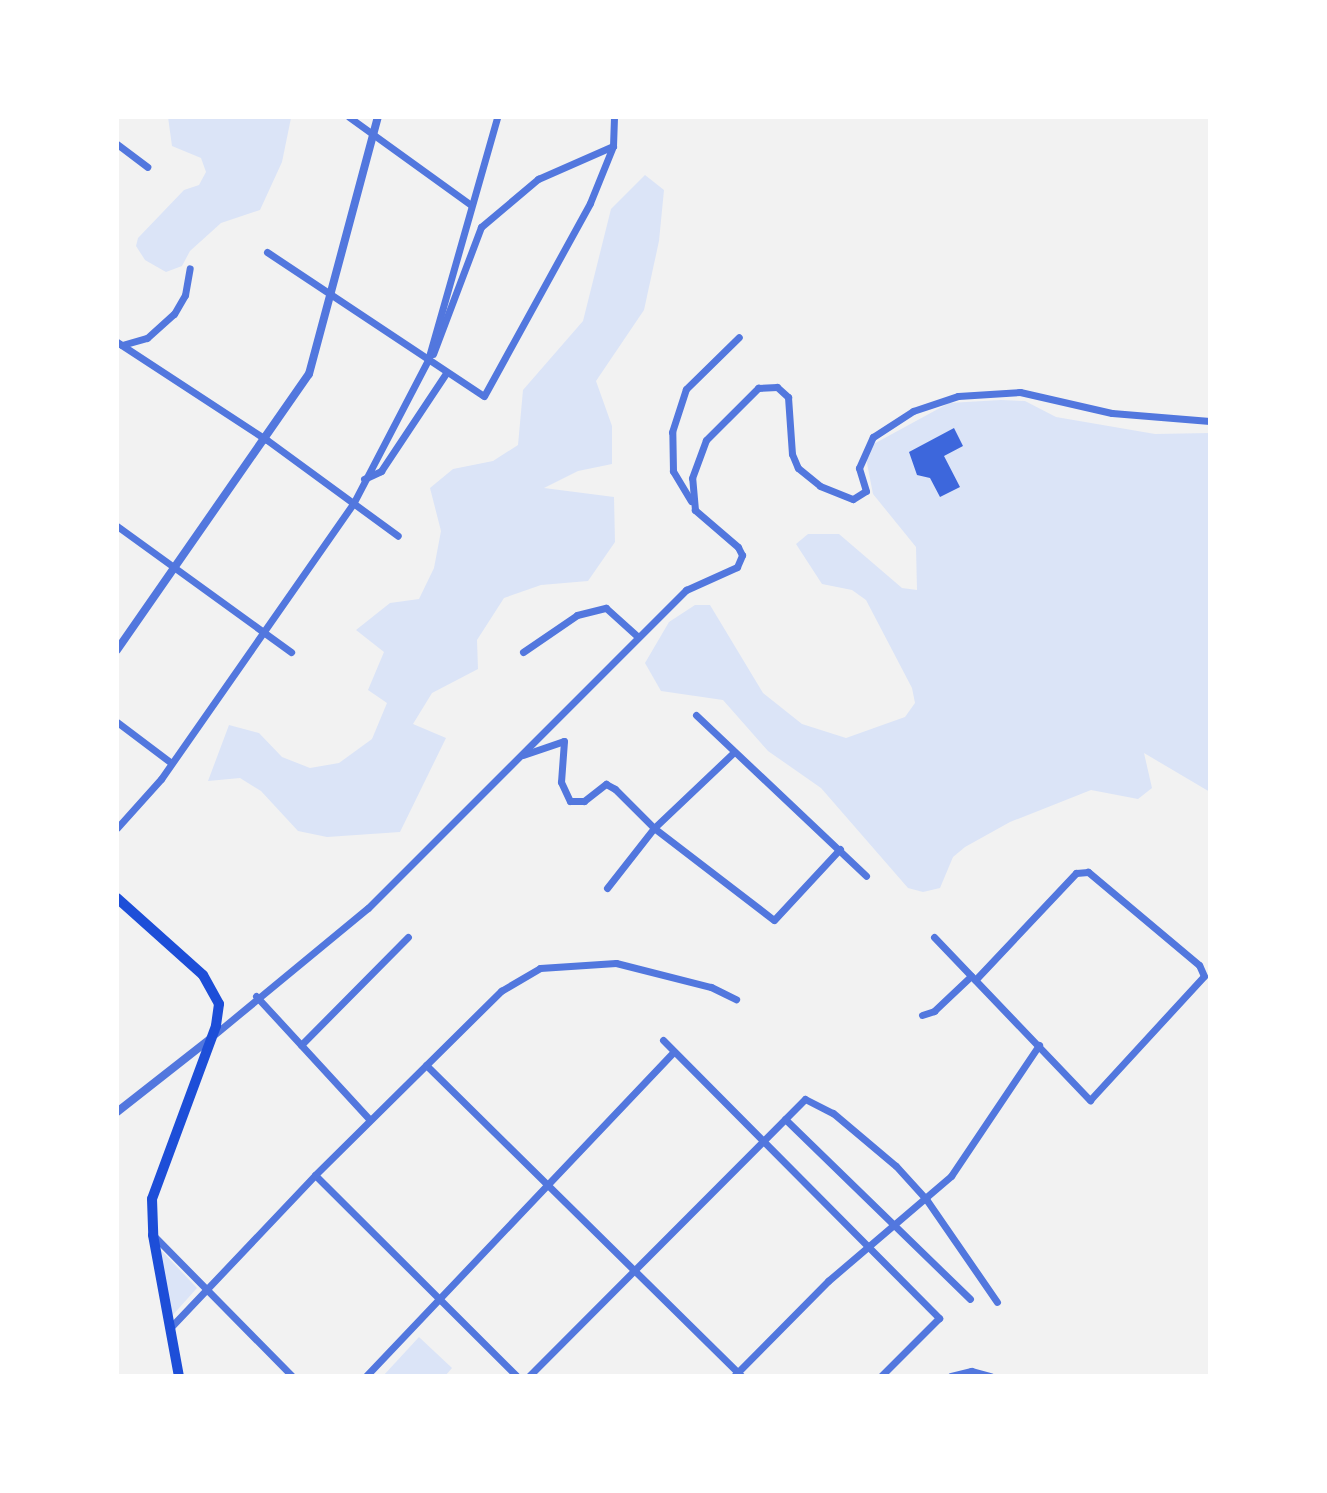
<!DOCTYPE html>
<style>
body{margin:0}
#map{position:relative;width:1327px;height:1493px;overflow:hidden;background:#f2f2f2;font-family:Helvetica,sans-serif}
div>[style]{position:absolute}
.green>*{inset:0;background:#dbe4f7}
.building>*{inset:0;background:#3d67dc}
.minor>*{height:7px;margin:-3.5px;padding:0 3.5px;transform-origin:3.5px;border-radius:3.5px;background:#5277de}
.tertiary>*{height:8px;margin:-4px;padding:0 4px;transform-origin:4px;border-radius:4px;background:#5277de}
.primary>*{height:10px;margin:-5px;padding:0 5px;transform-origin:5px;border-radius:5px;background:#1d4ed8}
span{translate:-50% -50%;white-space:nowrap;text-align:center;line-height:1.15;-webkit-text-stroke:7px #fff;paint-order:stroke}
.frame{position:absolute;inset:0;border:119px solid #fff;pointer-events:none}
</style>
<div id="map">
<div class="green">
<i style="clip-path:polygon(168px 117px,291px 118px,282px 162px,260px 210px,221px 223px,190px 251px,182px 266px,166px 272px,145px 260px,136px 246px,138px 238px,184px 190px,199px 185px,206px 172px,201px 158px,172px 146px)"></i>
<i style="clip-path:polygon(645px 175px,664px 190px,659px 241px,644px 310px,596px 381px,612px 426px,612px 464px,578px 471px,544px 488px,614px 497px,615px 542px,588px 581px,541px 585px,504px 598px,477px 640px,478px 669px,432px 693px,413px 724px,446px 738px,400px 832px,327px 837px,298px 831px,261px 791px,240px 778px,208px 781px,229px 725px,259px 733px,282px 757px,310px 768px,339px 763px,372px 739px,387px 703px,368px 690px,384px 652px,356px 630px,390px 603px,419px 599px,434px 568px,441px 531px,430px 488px,453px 469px,493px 461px,518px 445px,523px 390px,583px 321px,611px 209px)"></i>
<i style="clip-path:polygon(1001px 400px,1025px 401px,1056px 417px,1155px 434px,1210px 433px,1210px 792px,1144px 753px,1152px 788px,1138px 799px,1091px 790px,1010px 822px,965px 847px,953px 857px,940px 888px,923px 892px,908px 888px,821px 788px,768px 751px,723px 700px,661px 691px,645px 663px,669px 622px,695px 605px,710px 605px,763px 693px,802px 724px,846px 738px,905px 717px,915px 703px,912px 688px,866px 600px,852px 590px,822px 584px,796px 544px,808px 534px,839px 534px,902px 588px,917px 590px,916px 547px,873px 494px,866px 458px,870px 446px,949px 403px)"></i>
<i style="clip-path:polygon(158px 1247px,197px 1288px,171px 1317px)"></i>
<i style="clip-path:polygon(419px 1337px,452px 1368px,445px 1376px,383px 1376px)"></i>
</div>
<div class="building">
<i style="clip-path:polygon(954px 428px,963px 446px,944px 456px,960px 487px,940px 497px,930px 478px,917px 475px,909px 452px)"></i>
</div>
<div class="minor">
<i style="left:349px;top:117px;width:150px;rotate:35.8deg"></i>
<i style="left:117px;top:144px;width:38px;rotate:37deg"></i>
<i style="left:267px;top:252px;width:260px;rotate:33.6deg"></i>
<i style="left:484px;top:396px;width:220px;rotate:-61.2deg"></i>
<i style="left:590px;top:203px;width:61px;rotate:-68deg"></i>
<i style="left:117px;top:342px;width:179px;rotate:33.2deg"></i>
<i style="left:267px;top:440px;width:162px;rotate:36.2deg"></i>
<i style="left:122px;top:345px;width:26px;rotate:-16deg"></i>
<i style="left:147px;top:338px;width:36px;rotate:-42deg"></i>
<i style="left:174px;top:314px;width:22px;rotate:-60deg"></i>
<i style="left:185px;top:295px;width:27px;rotate:-80deg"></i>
<i style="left:433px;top:354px;width:136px;rotate:-69.3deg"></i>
<i style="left:481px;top:227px;width:75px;rotate:-40.1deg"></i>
<i style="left:538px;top:179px;width:82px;rotate:-23.7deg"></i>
<i style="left:613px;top:146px;width:29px;rotate:-88deg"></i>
<i style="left:364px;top:479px;width:19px;rotate:-25deg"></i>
<i style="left:381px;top:471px;width:118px;rotate:-56.4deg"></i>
<i style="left:691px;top:501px;width:35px;rotate:-121deg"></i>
<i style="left:673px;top:471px;width:39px;rotate:-91deg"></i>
<i style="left:672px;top:432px;width:45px;rotate:-72deg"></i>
<i style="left:686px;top:389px;width:74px;rotate:-44.5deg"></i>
<i style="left:117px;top:526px;width:215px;rotate:35.9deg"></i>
<i style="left:523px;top:652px;width:65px;rotate:-34.4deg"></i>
<i style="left:577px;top:615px;width:30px;rotate:-14deg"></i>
<i style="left:606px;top:608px;width:42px;rotate:42.1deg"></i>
<i style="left:696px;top:715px;width:234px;rotate:43.4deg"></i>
<i style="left:117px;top:722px;width:66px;rotate:37deg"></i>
<i style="left:523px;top:755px;width:43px;rotate:-18.9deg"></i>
<i style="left:564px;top:741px;width:41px;rotate:94.2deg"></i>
<i style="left:561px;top:782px;width:21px;rotate:65deg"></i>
<i style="left:570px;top:801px;width:14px"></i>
<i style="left:584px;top:801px;width:28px;rotate:-38deg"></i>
<i style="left:606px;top:784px;width:10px;rotate:29deg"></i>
<i style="left:615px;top:789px;width:55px;rotate:45deg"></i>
<i style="left:654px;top:828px;width:151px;rotate:37.5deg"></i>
<i style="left:774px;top:920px;width:97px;rotate:-47.1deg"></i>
<i style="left:117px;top:828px;width:66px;rotate:-48.1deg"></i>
<i style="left:161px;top:779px;width:335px;rotate:-55.1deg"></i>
<i style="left:353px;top:504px;width:162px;rotate:-62.5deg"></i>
<i style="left:428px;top:360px;width:253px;rotate:-74.1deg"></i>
<i style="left:607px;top:888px;width:76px;rotate:-51.9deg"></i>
<i style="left:654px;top:828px;width:110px;rotate:-43.5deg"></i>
<i style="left:934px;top:937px;width:226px;rotate:46.3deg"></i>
<i style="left:1090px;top:1100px;width:168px;rotate:-47.4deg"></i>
<i style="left:1204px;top:976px;width:12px;rotate:-114deg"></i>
<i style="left:1199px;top:965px;width:145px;rotate:-140deg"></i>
<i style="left:1088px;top:872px;width:12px;rotate:175deg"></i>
<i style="left:1076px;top:873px;width:147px;rotate:133.3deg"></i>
<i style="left:256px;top:996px;width:168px;rotate:47.4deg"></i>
<i style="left:922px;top:1015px;width:13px;rotate:-18deg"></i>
<i style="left:934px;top:1011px;width:51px;rotate:-43.4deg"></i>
<i style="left:215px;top:1034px;width:198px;rotate:-39.5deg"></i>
<i style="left:368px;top:908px;width:450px;rotate:-45deg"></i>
<i style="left:686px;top:590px;width:56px;rotate:-24.3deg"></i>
<i style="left:737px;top:567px;width:13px;rotate:-67deg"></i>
<i style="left:742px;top:555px;width:9px;rotate:-117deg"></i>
<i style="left:738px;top:547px;width:57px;rotate:-139.3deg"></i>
<i style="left:695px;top:510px;width:32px;rotate:-95deg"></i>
<i style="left:692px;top:478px;width:40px;rotate:-69.8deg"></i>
<i style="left:706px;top:440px;width:74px;rotate:-45deg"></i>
<i style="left:758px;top:388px;width:19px;rotate:-3deg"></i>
<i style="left:777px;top:387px;width:15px;rotate:42deg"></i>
<i style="left:788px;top:397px;width:57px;rotate:86deg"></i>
<i style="left:792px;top:454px;width:15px;rotate:67deg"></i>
<i style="left:798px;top:468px;width:28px;rotate:39deg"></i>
<i style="left:820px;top:486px;width:35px;rotate:22deg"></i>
<i style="left:853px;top:499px;width:15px;rotate:-32deg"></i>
<i style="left:866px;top:491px;width:24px;rotate:-107deg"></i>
<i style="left:859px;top:468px;width:34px;rotate:-66deg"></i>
<i style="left:873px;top:437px;width:48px;rotate:-33deg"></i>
<i style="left:913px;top:411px;width:47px;rotate:-18.4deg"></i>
<i style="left:958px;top:396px;width:62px;rotate:-3.7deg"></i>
<i style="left:1020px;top:392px;width:94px;rotate:12.9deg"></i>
<i style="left:1112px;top:413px;width:98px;rotate:4.7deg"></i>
<i style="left:663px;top:1040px;width:392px;rotate:45.2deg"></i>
<i style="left:939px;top:1318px;width:82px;rotate:135deg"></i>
<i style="left:301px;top:1045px;width:152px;rotate:-45.3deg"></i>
<i style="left:426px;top:1065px;width:443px;rotate:44.6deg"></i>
<i style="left:785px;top:1119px;width:258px;rotate:44.2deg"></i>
<i style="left:315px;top:1175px;width:285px;rotate:44.9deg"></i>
<i style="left:155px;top:1237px;width:195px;rotate:45.4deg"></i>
<i style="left:170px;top:1328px;width:211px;rotate:-46.5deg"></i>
<i style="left:315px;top:1175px;width:262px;rotate:-44.7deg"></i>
<i style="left:501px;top:991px;width:45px;rotate:-30.5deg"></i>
<i style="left:540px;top:968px;width:76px;rotate:-3.8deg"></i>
<i style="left:616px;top:963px;width:98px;rotate:14.2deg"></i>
<i style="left:711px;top:987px;width:28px;rotate:26deg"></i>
<i style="left:366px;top:1376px;width:447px;rotate:-46.5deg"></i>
<i style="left:529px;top:1376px;width:391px;rotate:-45.1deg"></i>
<i style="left:805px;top:1099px;width:31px;rotate:27deg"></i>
<i style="left:833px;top:1113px;width:82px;rotate:40.1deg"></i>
<i style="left:896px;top:1166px;width:45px;rotate:47.7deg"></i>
<i style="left:926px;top:1199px;width:125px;rotate:55.4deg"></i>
<i style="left:734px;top:1376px;width:134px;rotate:-45.3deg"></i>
<i style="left:828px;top:1281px;width:162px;rotate:-40.5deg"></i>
<i style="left:951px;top:1176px;width:158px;rotate:-56.1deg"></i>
<i style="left:951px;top:1376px;width:21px;rotate:-14deg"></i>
<i style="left:971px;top:1371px;width:20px;rotate:15deg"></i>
</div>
<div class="tertiary">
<i style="left:117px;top:650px;width:336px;rotate:-55.2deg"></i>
<i style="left:309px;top:374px;width:266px;rotate:-75deg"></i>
<i style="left:117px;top:1112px;width:118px;rotate:-38.1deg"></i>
</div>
<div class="primary">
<i style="left:117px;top:898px;width:115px;rotate:41.8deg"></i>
<i style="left:203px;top:975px;width:33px;rotate:61deg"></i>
<i style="left:219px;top:1004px;width:22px;rotate:98deg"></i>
<i style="left:216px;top:1026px;width:184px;rotate:110.3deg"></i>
<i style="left:152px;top:1199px;width:36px;rotate:88deg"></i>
<i style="left:153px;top:1235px;width:143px;rotate:79.6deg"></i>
</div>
<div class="frame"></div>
</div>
